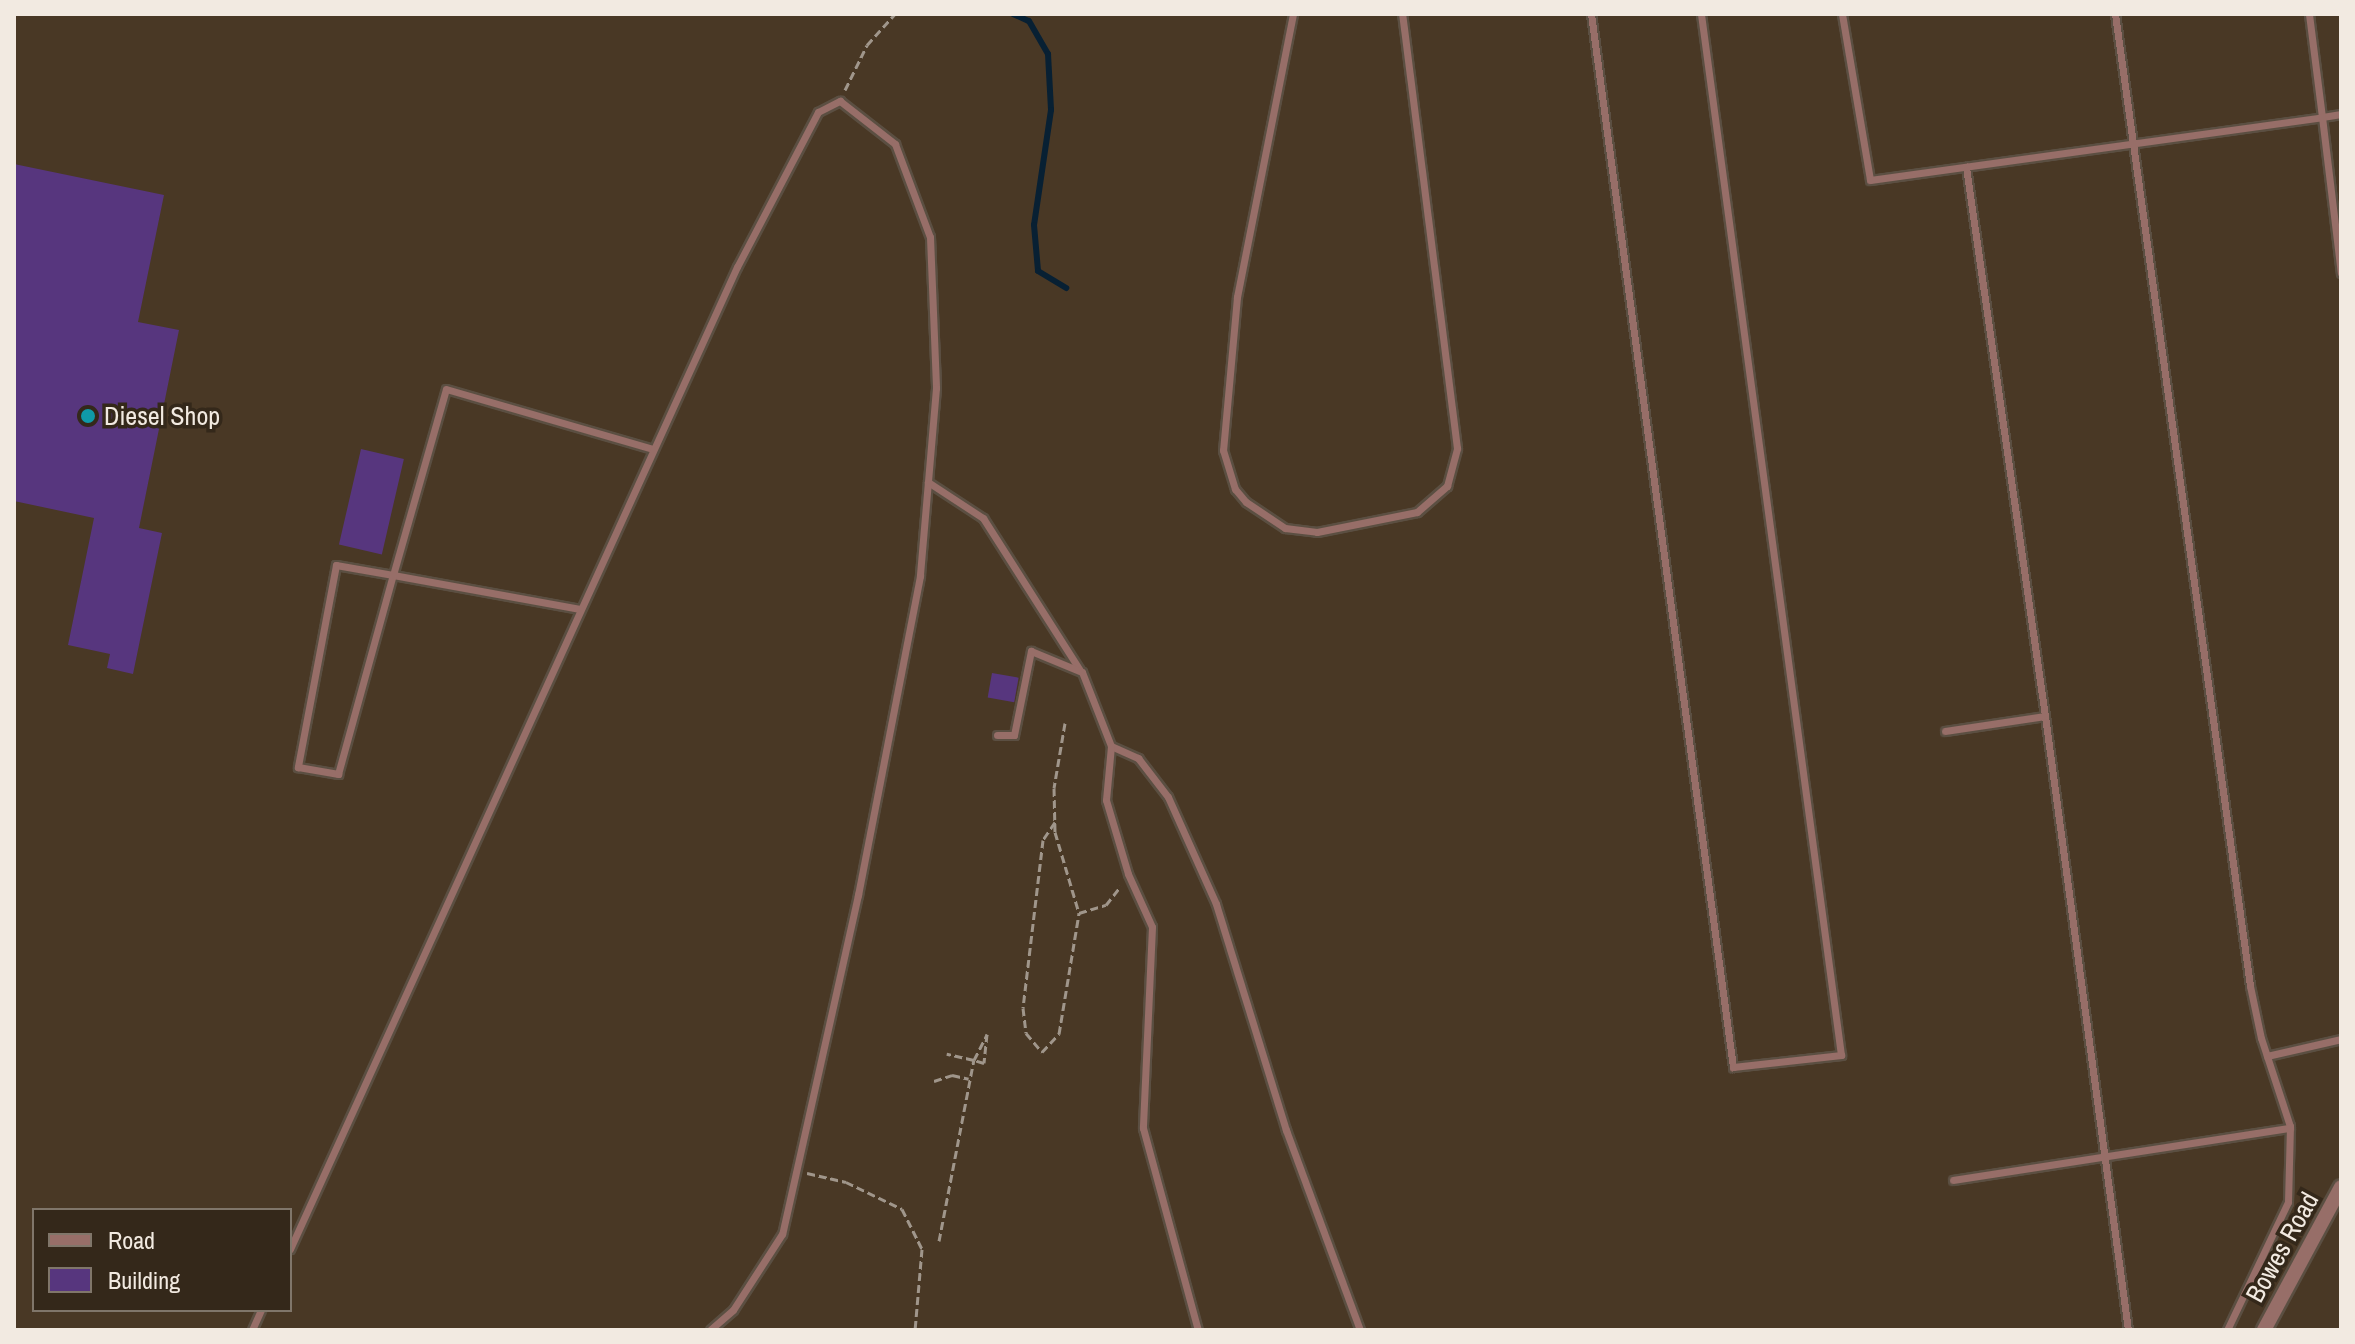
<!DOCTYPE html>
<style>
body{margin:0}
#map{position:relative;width:2355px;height:1344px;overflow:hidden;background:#3e3224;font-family:"Archivo Narrow",sans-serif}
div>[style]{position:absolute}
.built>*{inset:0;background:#493825}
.stream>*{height:6px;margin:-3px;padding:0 3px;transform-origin:3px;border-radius:3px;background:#082033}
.building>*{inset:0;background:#57367e;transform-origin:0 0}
.path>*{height:3px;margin-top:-1.5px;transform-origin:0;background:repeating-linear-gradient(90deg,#a0968b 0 8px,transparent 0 12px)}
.roads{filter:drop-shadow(2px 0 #5b4f42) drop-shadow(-2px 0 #5b4f42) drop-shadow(0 2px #5b4f42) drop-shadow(0 -2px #5b4f42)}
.lane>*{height:7px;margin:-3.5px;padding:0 3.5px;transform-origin:3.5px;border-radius:3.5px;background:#976e68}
.street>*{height:14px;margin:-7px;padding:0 7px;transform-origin:7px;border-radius:7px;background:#976e68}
.dots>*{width:22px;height:22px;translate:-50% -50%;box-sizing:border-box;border:4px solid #34281a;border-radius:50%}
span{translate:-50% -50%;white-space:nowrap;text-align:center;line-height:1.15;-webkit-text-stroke:7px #34281a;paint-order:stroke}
.poi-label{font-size:26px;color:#f2eae1}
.left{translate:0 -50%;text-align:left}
.street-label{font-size:26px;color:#f2eae1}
.frame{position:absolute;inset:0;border:16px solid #f2eae1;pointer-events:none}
.legend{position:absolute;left:32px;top:1208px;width:260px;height:104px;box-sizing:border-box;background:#34281a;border:2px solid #80766a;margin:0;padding:10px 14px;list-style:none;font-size:24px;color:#f2eae1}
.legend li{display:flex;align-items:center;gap:16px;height:40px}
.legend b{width:40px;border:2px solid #80766a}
</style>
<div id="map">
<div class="built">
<i style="clip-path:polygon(evenodd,14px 14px,2341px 14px,2341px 1330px,14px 1330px,14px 14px,34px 1210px,290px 1210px,290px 1310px,34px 1310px,34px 1210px)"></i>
</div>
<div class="stream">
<i style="left:1013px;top:14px;width:17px;rotate:24deg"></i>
<i style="left:1029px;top:21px;width:38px;rotate:60deg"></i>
<i style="left:1048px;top:54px;width:56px;rotate:86.9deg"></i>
<i style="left:1051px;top:110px;width:116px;rotate:98.4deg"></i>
<i style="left:1034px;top:225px;width:46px;rotate:85deg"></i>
<i style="left:1038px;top:271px;width:33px;rotate:31deg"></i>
</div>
<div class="building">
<i style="clip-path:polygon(14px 164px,164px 195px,138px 322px,179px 330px,139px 528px,162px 533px,133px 674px,107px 668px,110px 654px,68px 645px,94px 518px,14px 501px)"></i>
<i style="left:361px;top:449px;width:44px;height:98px;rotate:13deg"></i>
<i style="left:992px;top:673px;width:27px;height:25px;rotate:10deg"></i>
</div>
<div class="path">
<i style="left:845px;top:90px;width:50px;rotate:-63.9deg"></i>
<i style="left:867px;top:45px;width:42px;rotate:-47.9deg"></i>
<i style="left:1065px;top:723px;width:66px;rotate:99.6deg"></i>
<i style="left:1054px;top:788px;width:44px;rotate:88.7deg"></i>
<i style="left:1055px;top:832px;width:84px;rotate:73.5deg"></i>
<i style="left:1079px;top:913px;width:28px;rotate:-17deg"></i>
<i style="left:1106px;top:905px;width:24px;rotate:-52deg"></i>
<i style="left:1055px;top:822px;width:22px;rotate:124deg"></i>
<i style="left:1043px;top:840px;width:169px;rotate:96.8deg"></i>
<i style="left:1023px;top:1008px;width:25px;rotate:83deg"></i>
<i style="left:1026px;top:1033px;width:25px;rotate:50deg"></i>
<i style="left:1042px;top:1052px;width:25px;rotate:-47deg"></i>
<i style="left:1059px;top:1034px;width:123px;rotate:-80.6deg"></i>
<i style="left:934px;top:1081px;width:19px;rotate:-18deg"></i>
<i style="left:952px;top:1075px;width:17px;rotate:13deg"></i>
<i style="left:807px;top:1173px;width:40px;rotate:13deg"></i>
<i style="left:846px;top:1182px;width:62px;rotate:25.7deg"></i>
<i style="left:902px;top:1209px;width:45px;rotate:63.4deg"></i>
<i style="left:922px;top:1249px;width:81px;rotate:94.9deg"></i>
<i style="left:939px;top:1241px;width:184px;rotate:-79.1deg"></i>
<i style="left:974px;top:1060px;width:29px;rotate:-63deg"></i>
<i style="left:987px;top:1034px;width:29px;rotate:96deg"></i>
<i style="left:984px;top:1063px;width:10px;rotate:-163deg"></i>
<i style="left:974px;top:1060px;width:28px;rotate:-167deg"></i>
</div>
<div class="roads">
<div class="lane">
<i style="left:1293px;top:14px;width:288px;rotate:101.2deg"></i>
<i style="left:1237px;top:297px;width:154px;rotate:95.2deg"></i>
<i style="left:1223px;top:450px;width:41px;rotate:72.9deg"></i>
<i style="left:1235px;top:489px;width:17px;rotate:50deg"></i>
<i style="left:1246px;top:502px;width:47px;rotate:33.7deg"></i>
<i style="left:1285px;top:528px;width:32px;rotate:7deg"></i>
<i style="left:1317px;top:532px;width:102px;rotate:-11.3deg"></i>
<i style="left:1417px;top:512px;width:40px;rotate:-41deg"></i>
<i style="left:1447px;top:486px;width:39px;rotate:-75deg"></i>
<i style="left:1457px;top:448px;width:437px;rotate:-97.2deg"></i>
<i style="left:1591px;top:14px;width:1063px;rotate:82.32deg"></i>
<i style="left:1733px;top:1067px;width:109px;rotate:-6.3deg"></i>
<i style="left:1841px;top:1055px;width:1050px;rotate:-97.66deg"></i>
<i style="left:1842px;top:14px;width:168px;rotate:80.4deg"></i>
<i style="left:1870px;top:180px;width:456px;rotate:-7.9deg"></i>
<i style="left:2322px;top:117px;width:104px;rotate:-97.2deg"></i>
<i style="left:2115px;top:14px;width:981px;rotate:82.09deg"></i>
<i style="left:2250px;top:986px;width:53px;rotate:78.1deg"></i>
<i style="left:2261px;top:1038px;width:93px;rotate:71.8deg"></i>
<i style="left:2290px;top:1126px;width:76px;rotate:91.5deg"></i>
<i style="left:2288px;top:1202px;width:142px;rotate:115.5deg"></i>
<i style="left:2341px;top:114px;width:19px;rotate:171deg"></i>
<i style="left:2322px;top:117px;width:157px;rotate:83.1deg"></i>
<i style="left:928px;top:482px;width:66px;rotate:33.2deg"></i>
<i style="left:983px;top:518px;width:180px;rotate:57.5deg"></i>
<i style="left:580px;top:609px;width:190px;rotate:-169.7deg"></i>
<i style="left:393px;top:575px;width:58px;rotate:-170deg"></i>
<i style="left:336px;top:565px;width:206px;rotate:100.7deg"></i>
<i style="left:298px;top:767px;width:41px;rotate:9.9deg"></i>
<i style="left:338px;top:774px;width:206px;rotate:-74.6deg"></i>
<i style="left:393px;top:575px;width:193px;rotate:-74.1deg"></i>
<i style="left:446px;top:389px;width:215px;rotate:16.2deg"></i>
<i style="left:2045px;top:716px;width:620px;rotate:82.3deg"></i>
<i style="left:1945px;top:731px;width:101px;rotate:-8.5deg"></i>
<i style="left:2045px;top:716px;width:555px;rotate:-98.19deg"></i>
<i style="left:997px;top:735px;width:17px"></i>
<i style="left:1014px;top:735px;width:86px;rotate:-78.6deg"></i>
<i style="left:1031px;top:651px;width:55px;rotate:22.4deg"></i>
<i style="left:1082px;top:672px;width:79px;rotate:68.6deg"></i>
<i style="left:1111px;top:746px;width:30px;rotate:24deg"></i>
<i style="left:1138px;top:758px;width:49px;rotate:52.4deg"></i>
<i style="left:1168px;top:797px;width:117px;rotate:65.8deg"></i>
<i style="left:1216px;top:904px;width:237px;rotate:72.8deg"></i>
<i style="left:1286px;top:1130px;width:213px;rotate:69.7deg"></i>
<i style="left:1111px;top:746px;width:54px;rotate:95.3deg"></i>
<i style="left:1106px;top:800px;width:77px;rotate:73.4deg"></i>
<i style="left:1128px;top:874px;width:58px;rotate:65.6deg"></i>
<i style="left:1152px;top:927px;width:201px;rotate:92.6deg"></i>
<i style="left:1143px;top:1128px;width:209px;rotate:74.8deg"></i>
<i style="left:2267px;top:1056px;width:76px;rotate:-12.9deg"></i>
<i style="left:1953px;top:1180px;width:341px;rotate:-8.8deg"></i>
<i style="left:290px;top:1249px;width:1079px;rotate:-65.53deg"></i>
<i style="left:737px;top:267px;width:175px;rotate:-62.4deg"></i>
<i style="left:818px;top:112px;width:25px;rotate:-27deg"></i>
<i style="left:840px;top:101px;width:70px;rotate:38deg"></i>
<i style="left:895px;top:144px;width:99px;rotate:69.4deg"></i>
<i style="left:930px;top:237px;width:151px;rotate:87.7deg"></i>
<i style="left:936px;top:388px;width:189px;rotate:94.9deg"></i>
<i style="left:920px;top:576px;width:325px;rotate:101deg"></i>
<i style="left:858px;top:895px;width:347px;rotate:102.6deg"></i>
<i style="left:782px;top:1234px;width:90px;rotate:122.8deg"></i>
<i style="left:733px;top:1310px;width:30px;rotate:139deg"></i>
<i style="left:252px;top:1330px;width:22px;rotate:-66deg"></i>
</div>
<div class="street">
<i style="left:2264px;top:1330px;width:162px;rotate:-61.7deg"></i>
</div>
</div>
<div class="dots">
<i style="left:88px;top:416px;background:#0f9aa8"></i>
</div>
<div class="poi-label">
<span class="left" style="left:104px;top:416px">Diesel Shop</span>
</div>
<div class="street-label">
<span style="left:2282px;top:1247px;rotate:-61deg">Bowes Road</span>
</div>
<div class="frame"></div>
<ul class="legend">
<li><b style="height:10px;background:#976e68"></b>Road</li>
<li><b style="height:22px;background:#57367e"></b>Building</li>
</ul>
</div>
